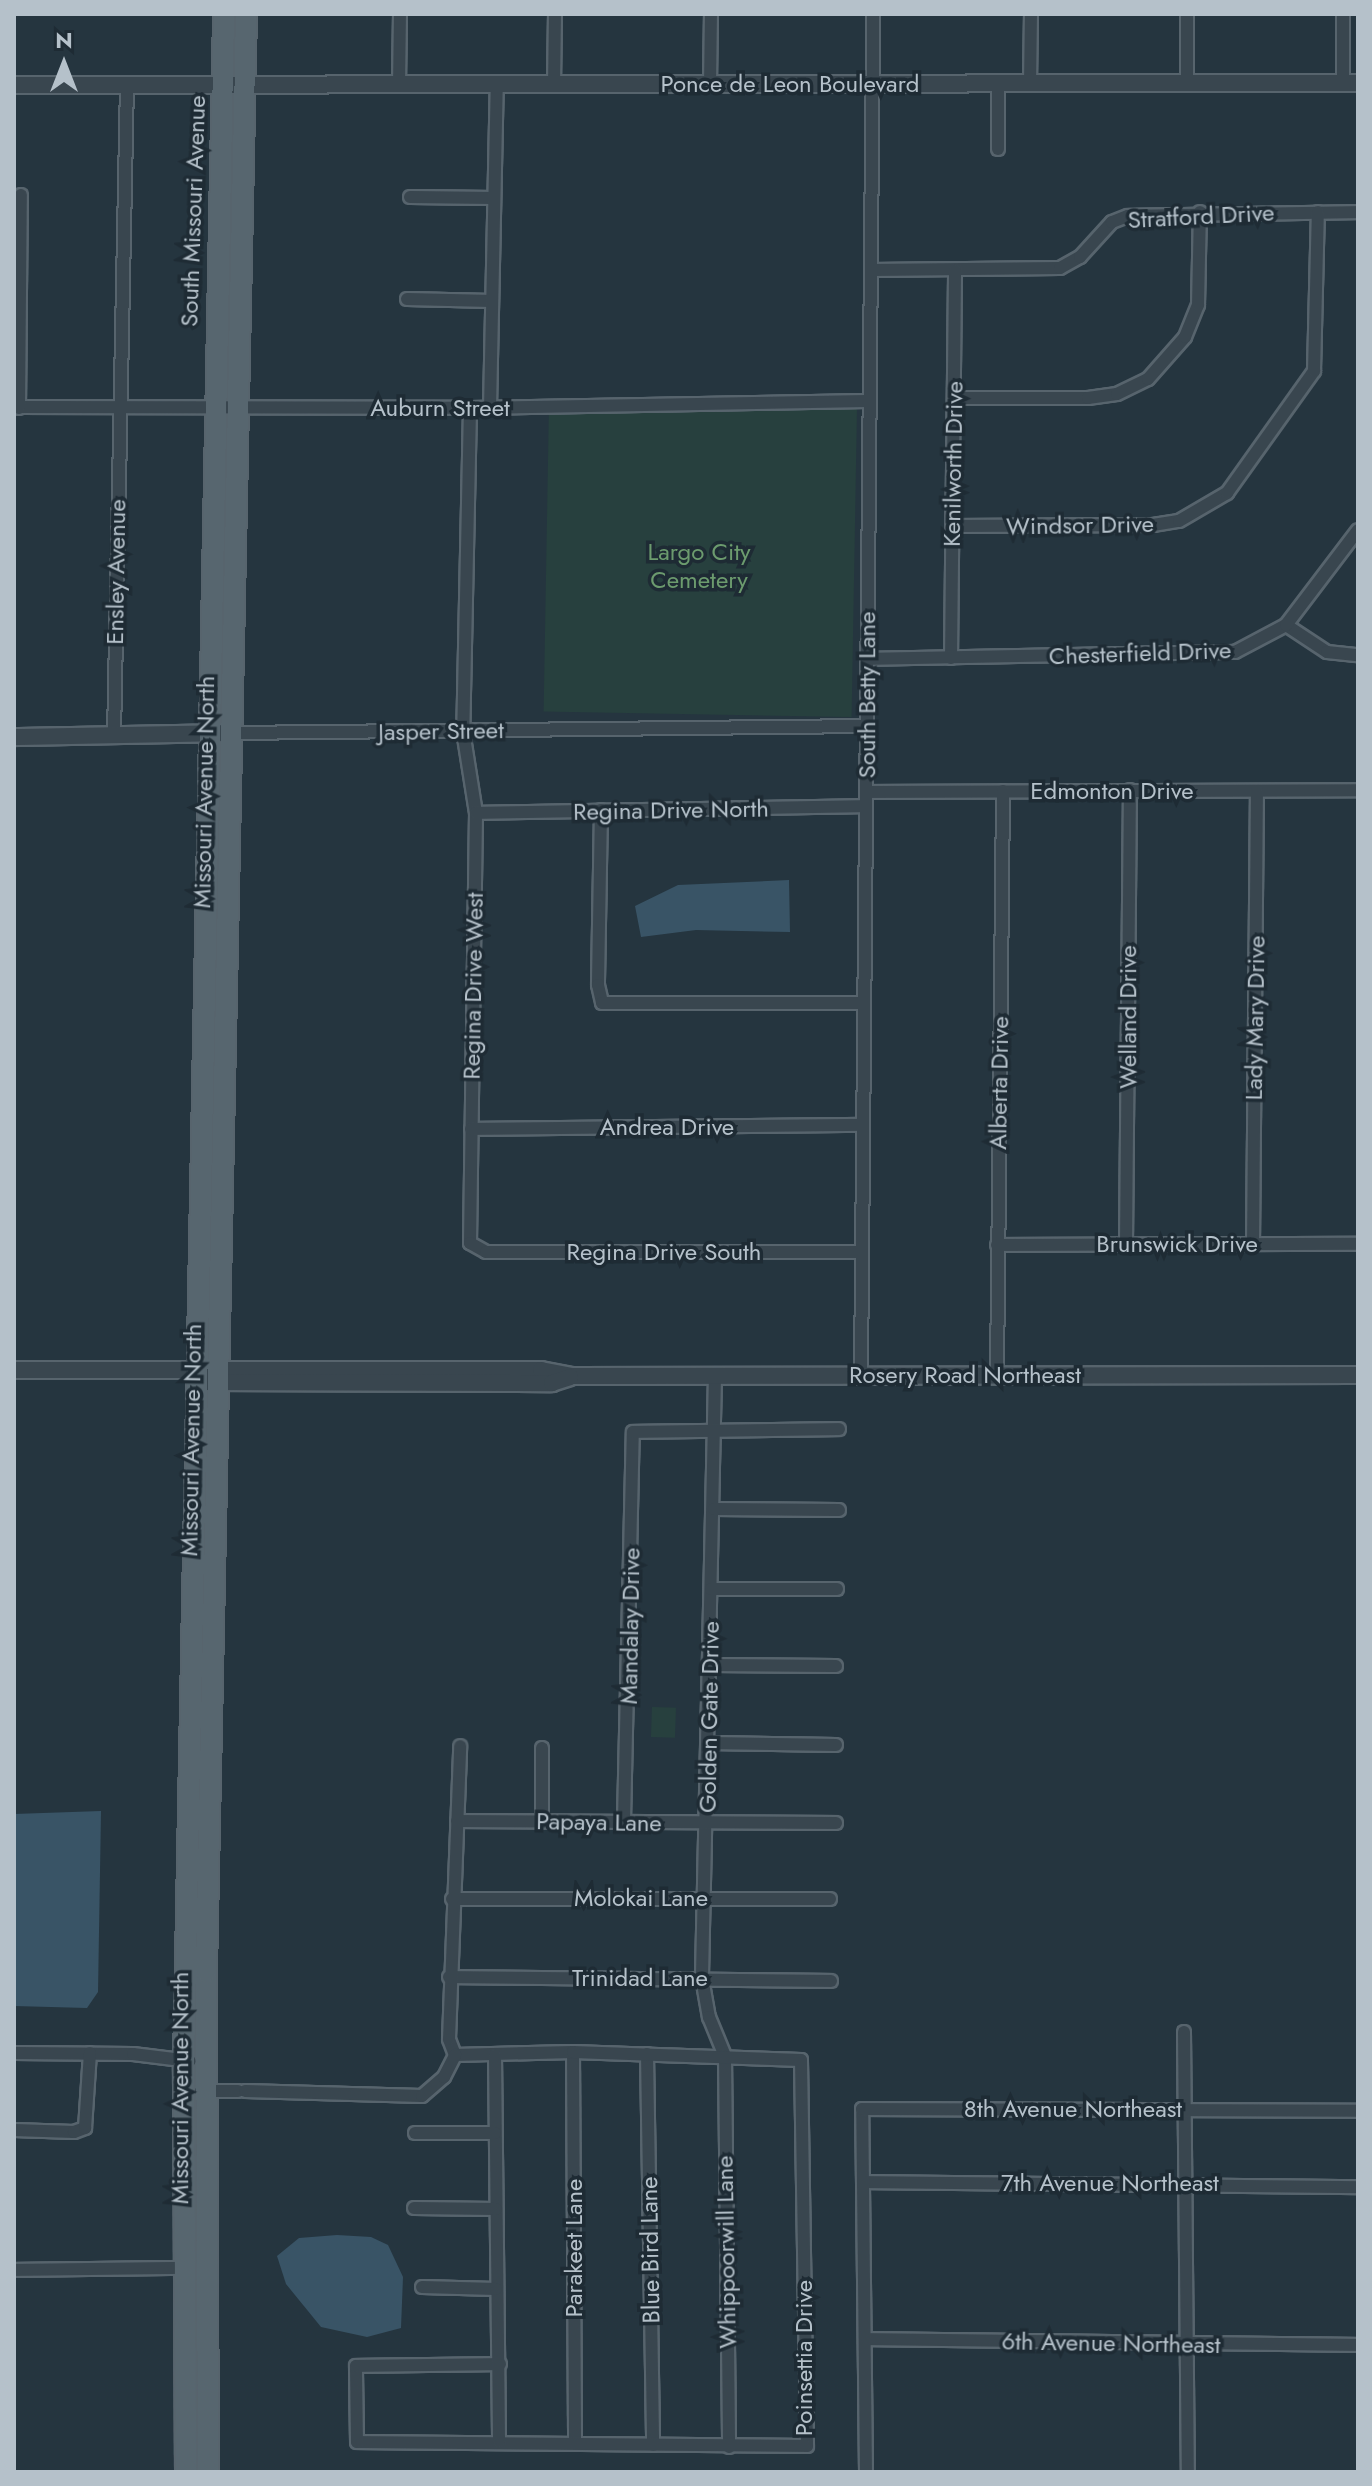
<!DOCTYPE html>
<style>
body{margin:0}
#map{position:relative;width:1372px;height:2486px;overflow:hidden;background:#25353f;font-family:Jost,sans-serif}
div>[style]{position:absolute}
.green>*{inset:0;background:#27403e;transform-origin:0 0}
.water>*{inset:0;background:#395466}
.roads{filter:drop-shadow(2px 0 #57646d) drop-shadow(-2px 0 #57646d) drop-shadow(0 2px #57646d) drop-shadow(0 -2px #57646d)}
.minor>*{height:12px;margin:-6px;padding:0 6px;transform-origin:6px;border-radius:6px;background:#39464f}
.tertiary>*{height:16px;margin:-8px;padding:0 8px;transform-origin:8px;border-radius:8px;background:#39464f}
.primary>*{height:20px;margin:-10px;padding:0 10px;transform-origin:10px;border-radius:10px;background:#57666f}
span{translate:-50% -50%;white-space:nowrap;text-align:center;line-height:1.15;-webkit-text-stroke:7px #1e2b34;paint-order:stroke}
.street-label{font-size:24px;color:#b5c1ca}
.park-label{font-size:24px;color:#6c9b6e}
.frame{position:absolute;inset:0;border:16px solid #b5c1ca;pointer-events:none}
.north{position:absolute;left:24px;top:24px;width:80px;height:80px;-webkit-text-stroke:6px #1e2b34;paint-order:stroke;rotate:0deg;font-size:22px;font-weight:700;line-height:32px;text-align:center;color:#b5c1ca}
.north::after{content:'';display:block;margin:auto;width:28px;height:36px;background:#b5c1ca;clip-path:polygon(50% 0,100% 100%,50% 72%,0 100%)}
</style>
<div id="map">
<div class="green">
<i style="left:857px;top:407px;width:310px;height:308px;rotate:91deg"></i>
<i style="left:652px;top:1707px;width:24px;height:30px;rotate:2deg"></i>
</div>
<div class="water">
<i style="clip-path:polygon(789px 880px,790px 932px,696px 930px,641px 937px,635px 906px,678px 885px)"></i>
<i style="clip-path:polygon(101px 1811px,98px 1992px,87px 2008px,14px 2006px,14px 1814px)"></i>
<i style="clip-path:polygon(337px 2235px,371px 2237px,388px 2245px,403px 2277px,401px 2328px,367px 2337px,321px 2327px,286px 2284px,277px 2256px,299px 2238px)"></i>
</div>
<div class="roads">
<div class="minor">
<i style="left:1343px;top:82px;width:68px;rotate:-90deg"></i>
<i style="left:1187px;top:83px;width:69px;rotate:-90deg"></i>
<i style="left:710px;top:84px;width:70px;rotate:-89.2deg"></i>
<i style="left:1030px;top:84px;width:70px;rotate:-89.2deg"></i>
<i style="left:399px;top:85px;width:71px;rotate:-89.2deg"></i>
<i style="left:554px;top:85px;width:71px;rotate:-89.2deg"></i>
<i style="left:998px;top:149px;width:65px;rotate:-90deg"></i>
<i style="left:410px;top:197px;width:84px;rotate:0.7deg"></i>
<i style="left:871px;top:270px;width:189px;rotate:-0.6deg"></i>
<i style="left:1060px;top:268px;width:23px;rotate:-29deg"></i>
<i style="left:1080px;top:257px;width:47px;rotate:-47.6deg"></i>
<i style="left:1112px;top:222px;width:17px;rotate:-21deg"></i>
<i style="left:1128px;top:216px;width:230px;rotate:-1deg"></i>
<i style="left:407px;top:299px;width:85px;rotate:1.3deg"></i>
<i style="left:954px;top:398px;width:134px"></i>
<i style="left:1088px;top:398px;width:29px;rotate:-8deg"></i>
<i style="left:1117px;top:394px;width:34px;rotate:-26deg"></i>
<i style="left:1148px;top:379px;width:56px;rotate:-48.6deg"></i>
<i style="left:1185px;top:337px;width:35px;rotate:-68deg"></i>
<i style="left:1198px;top:305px;width:93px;rotate:-88.8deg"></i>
<i style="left:14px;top:407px;width:456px;rotate:0.1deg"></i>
<i style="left:470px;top:408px;width:397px;rotate:-1deg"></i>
<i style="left:19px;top:408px;width:213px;rotate:-89.5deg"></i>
<i style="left:470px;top:408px;width:323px;rotate:91.2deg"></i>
<i style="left:463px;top:731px;width:83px;rotate:81deg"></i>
<i style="left:476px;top:813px;width:430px;rotate:90.8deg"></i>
<i style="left:470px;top:1243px;width:18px;rotate:29deg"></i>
<i style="left:486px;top:1252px;width:375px"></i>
<i style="left:490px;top:408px;width:323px;rotate:-88.8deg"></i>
<i style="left:952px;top:526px;width:201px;rotate:-0.3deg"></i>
<i style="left:1153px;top:525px;width:26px;rotate:-9deg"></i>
<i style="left:1179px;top:521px;width:56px;rotate:-30.3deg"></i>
<i style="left:1227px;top:493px;width:150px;rotate:-54.5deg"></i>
<i style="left:1314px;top:371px;width:159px;rotate:-88.6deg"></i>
<i style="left:1286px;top:625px;width:49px;rotate:33.4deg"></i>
<i style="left:1327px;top:652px;width:31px;rotate:6deg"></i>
<i style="left:951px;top:658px;width:388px;rotate:-89.4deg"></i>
<i style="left:867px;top:659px;width:368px;rotate:-1.1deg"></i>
<i style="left:1235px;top:652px;width:58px;rotate:-27.9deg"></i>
<i style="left:1286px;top:625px;width:119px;rotate:-52.8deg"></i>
<i style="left:232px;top:733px;width:635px;rotate:-0.63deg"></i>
<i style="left:114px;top:736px;width:651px;rotate:-88.86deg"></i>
<i style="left:866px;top:792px;width:492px;rotate:-0.2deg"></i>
<i style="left:601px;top:810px;width:175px;rotate:91deg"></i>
<i style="left:598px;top:985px;width:18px;rotate:77deg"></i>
<i style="left:602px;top:1003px;width:260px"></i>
<i style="left:476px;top:813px;width:390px;rotate:-1deg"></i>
<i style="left:471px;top:1129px;width:392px;rotate:-0.6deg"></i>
<i style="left:1126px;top:1244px;width:454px;rotate:-89.5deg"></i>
<i style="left:997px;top:1245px;width:361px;rotate:-0.2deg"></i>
<i style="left:1253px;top:1245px;width:454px;rotate:-89.5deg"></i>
<i style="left:715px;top:1375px;width:603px;rotate:91.24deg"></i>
<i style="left:702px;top:1978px;width:40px;rotate:80deg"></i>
<i style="left:709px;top:2017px;width:42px;rotate:67.7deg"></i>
<i style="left:725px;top:2056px;width:391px;rotate:89.4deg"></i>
<i style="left:861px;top:1375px;width:1361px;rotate:-89.49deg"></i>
<i style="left:997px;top:1375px;width:584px;rotate:-89.41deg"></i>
<i style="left:714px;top:1509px;width:125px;rotate:0.5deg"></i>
<i style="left:711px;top:1589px;width:126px"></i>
<i style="left:711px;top:1665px;width:125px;rotate:0.5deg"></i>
<i style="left:709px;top:1743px;width:127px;rotate:0.9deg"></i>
<i style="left:624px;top:1820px;width:388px;rotate:-88.7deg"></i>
<i style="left:633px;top:1432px;width:206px;rotate:-0.8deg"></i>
<i style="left:457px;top:1821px;width:379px;rotate:0.3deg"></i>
<i style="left:542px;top:1821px;width:73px;rotate:-90deg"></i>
<i style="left:452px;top:1899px;width:378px"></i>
<i style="left:449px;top:1977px;width:382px;rotate:0.6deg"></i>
<i style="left:1184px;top:2032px;width:440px;rotate:89.5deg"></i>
<i style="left:573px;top:2052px;width:391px;rotate:89.7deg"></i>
<i style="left:14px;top:2053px;width:119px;rotate:0.5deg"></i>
<i style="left:133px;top:2054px;width:57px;rotate:7deg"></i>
<i style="left:647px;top:2054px;width:391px;rotate:89.1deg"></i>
<i style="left:455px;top:2055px;width:118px;rotate:-1.5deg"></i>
<i style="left:573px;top:2052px;width:228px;rotate:2deg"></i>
<i style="left:801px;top:2060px;width:386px;rotate:89.1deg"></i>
<i style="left:807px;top:2446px;width:450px;rotate:-179.5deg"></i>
<i style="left:357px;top:2442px;width:76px;rotate:-90.8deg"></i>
<i style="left:356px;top:2366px;width:144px;rotate:-0.8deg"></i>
<i style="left:455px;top:2055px;width:17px;rotate:-111deg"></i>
<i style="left:449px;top:2039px;width:293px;rotate:-87.8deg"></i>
<i style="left:495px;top:2055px;width:387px;rotate:89.4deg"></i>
<i style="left:201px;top:2091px;width:37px"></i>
<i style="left:245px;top:2091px;width:177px;rotate:1.6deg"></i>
<i style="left:422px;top:2096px;width:29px;rotate:-41deg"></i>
<i style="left:444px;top:2077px;width:25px;rotate:-63deg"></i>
<i style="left:14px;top:2130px;width:60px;rotate:1.9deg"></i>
<i style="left:74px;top:2132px;width:12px;rotate:-20deg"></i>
<i style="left:85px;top:2128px;width:75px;rotate:-86.2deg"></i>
<i style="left:415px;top:2133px;width:80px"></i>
<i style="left:863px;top:2182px;width:495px;rotate:0.6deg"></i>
<i style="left:414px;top:2208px;width:82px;rotate:0.7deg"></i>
<i style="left:14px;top:2270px;width:171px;rotate:-0.7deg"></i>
<i style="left:422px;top:2287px;width:74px;rotate:1.5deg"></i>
<i style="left:865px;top:2339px;width:493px;rotate:0.7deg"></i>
<i style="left:866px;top:2472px;width:363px;rotate:-90.6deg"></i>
<i style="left:862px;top:2109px;width:496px;rotate:0.2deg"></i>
</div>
<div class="tertiary">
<i style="left:14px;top:85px;width:1344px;rotate:-0.09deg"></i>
<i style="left:14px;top:737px;width:206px;rotate:-1.1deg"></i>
<i style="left:14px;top:1370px;width:527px"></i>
<i style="left:541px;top:1370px;width:32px;rotate:11deg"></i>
<i style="left:572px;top:1376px;width:786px;rotate:-0.07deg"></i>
<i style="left:207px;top:1382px;width:345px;rotate:0.2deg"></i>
<i style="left:552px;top:1383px;width:19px;rotate:-18deg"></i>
</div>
<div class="primary">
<i style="left:186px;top:2472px;width:411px;rotate:-90.3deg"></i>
<i style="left:184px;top:2061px;width:2047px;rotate:-88.88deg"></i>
<i style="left:208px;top:2472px;width:500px;rotate:-90.23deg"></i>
<i style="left:206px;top:1972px;width:1958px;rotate:-88.83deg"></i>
</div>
</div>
<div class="street-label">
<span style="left:790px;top:84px">Ponce de Leon Boulevard</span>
<span style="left:193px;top:211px;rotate:-88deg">South Missouri Avenue</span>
<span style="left:1201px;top:216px;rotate:-3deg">Stratford Drive</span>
<span style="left:440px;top:408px">Auburn Street</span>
<span style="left:953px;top:464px;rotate:-89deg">Kenilworth Drive</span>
<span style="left:1080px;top:525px;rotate:-1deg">Windsor Drive</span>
<span style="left:116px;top:572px;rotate:-89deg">Ensley Avenue</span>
<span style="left:1140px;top:653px;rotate:-2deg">Chesterfield Drive</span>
<span style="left:867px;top:695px;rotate:-90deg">South Betty Lane</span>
<span style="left:441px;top:731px;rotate:-1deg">Jasper Street</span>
<span style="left:1112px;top:791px">Edmonton Drive</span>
<span style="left:204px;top:792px;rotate:-89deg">Missouri Avenue North</span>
<span style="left:671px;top:810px;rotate:-1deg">Regina Drive North</span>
<span style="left:473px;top:986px;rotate:-89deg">Regina Drive West</span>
<span style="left:1128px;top:1017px;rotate:-90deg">Welland Drive</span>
<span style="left:1255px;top:1018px;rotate:-89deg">Lady Mary Drive</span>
<span style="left:999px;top:1083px;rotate:-89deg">Alberta Drive</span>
<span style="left:667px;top:1127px">Andrea Drive</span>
<span style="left:1177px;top:1244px">Brunswick Drive</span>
<span style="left:664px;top:1252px">Regina Drive South</span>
<span style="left:965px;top:1375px">Rosery Road Northeast</span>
<span style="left:191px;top:1440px;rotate:-89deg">Missouri Avenue North</span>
<span style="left:630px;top:1626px;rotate:-89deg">Mandalay Drive</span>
<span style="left:709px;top:1717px;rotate:-89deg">Golden Gate Drive</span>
<span style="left:599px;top:1822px;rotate:1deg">Papaya Lane</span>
<span style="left:641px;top:1898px">Molokai Lane</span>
<span style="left:640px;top:1978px">Trinidad Lane</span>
<span style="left:180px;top:2088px;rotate:-90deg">Missouri Avenue North</span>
<span style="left:1073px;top:2109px">8th Avenue Northeast</span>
<span style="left:1110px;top:2183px">7th Avenue Northeast</span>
<span style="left:574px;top:2248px;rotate:-90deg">Parakeet Lane</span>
<span style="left:650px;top:2250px;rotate:-91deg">Blue Bird Lane</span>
<span style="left:726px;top:2252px;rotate:-91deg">Whippoorwill Lane</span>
<span style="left:1111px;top:2343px;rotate:1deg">6th Avenue Northeast</span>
<span style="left:804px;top:2358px;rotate:-90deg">Poinsettia Drive</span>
</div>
<div class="park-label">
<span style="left:699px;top:566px">Largo City<br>Cemetery</span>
</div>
<div class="frame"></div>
<div class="north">N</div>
</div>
